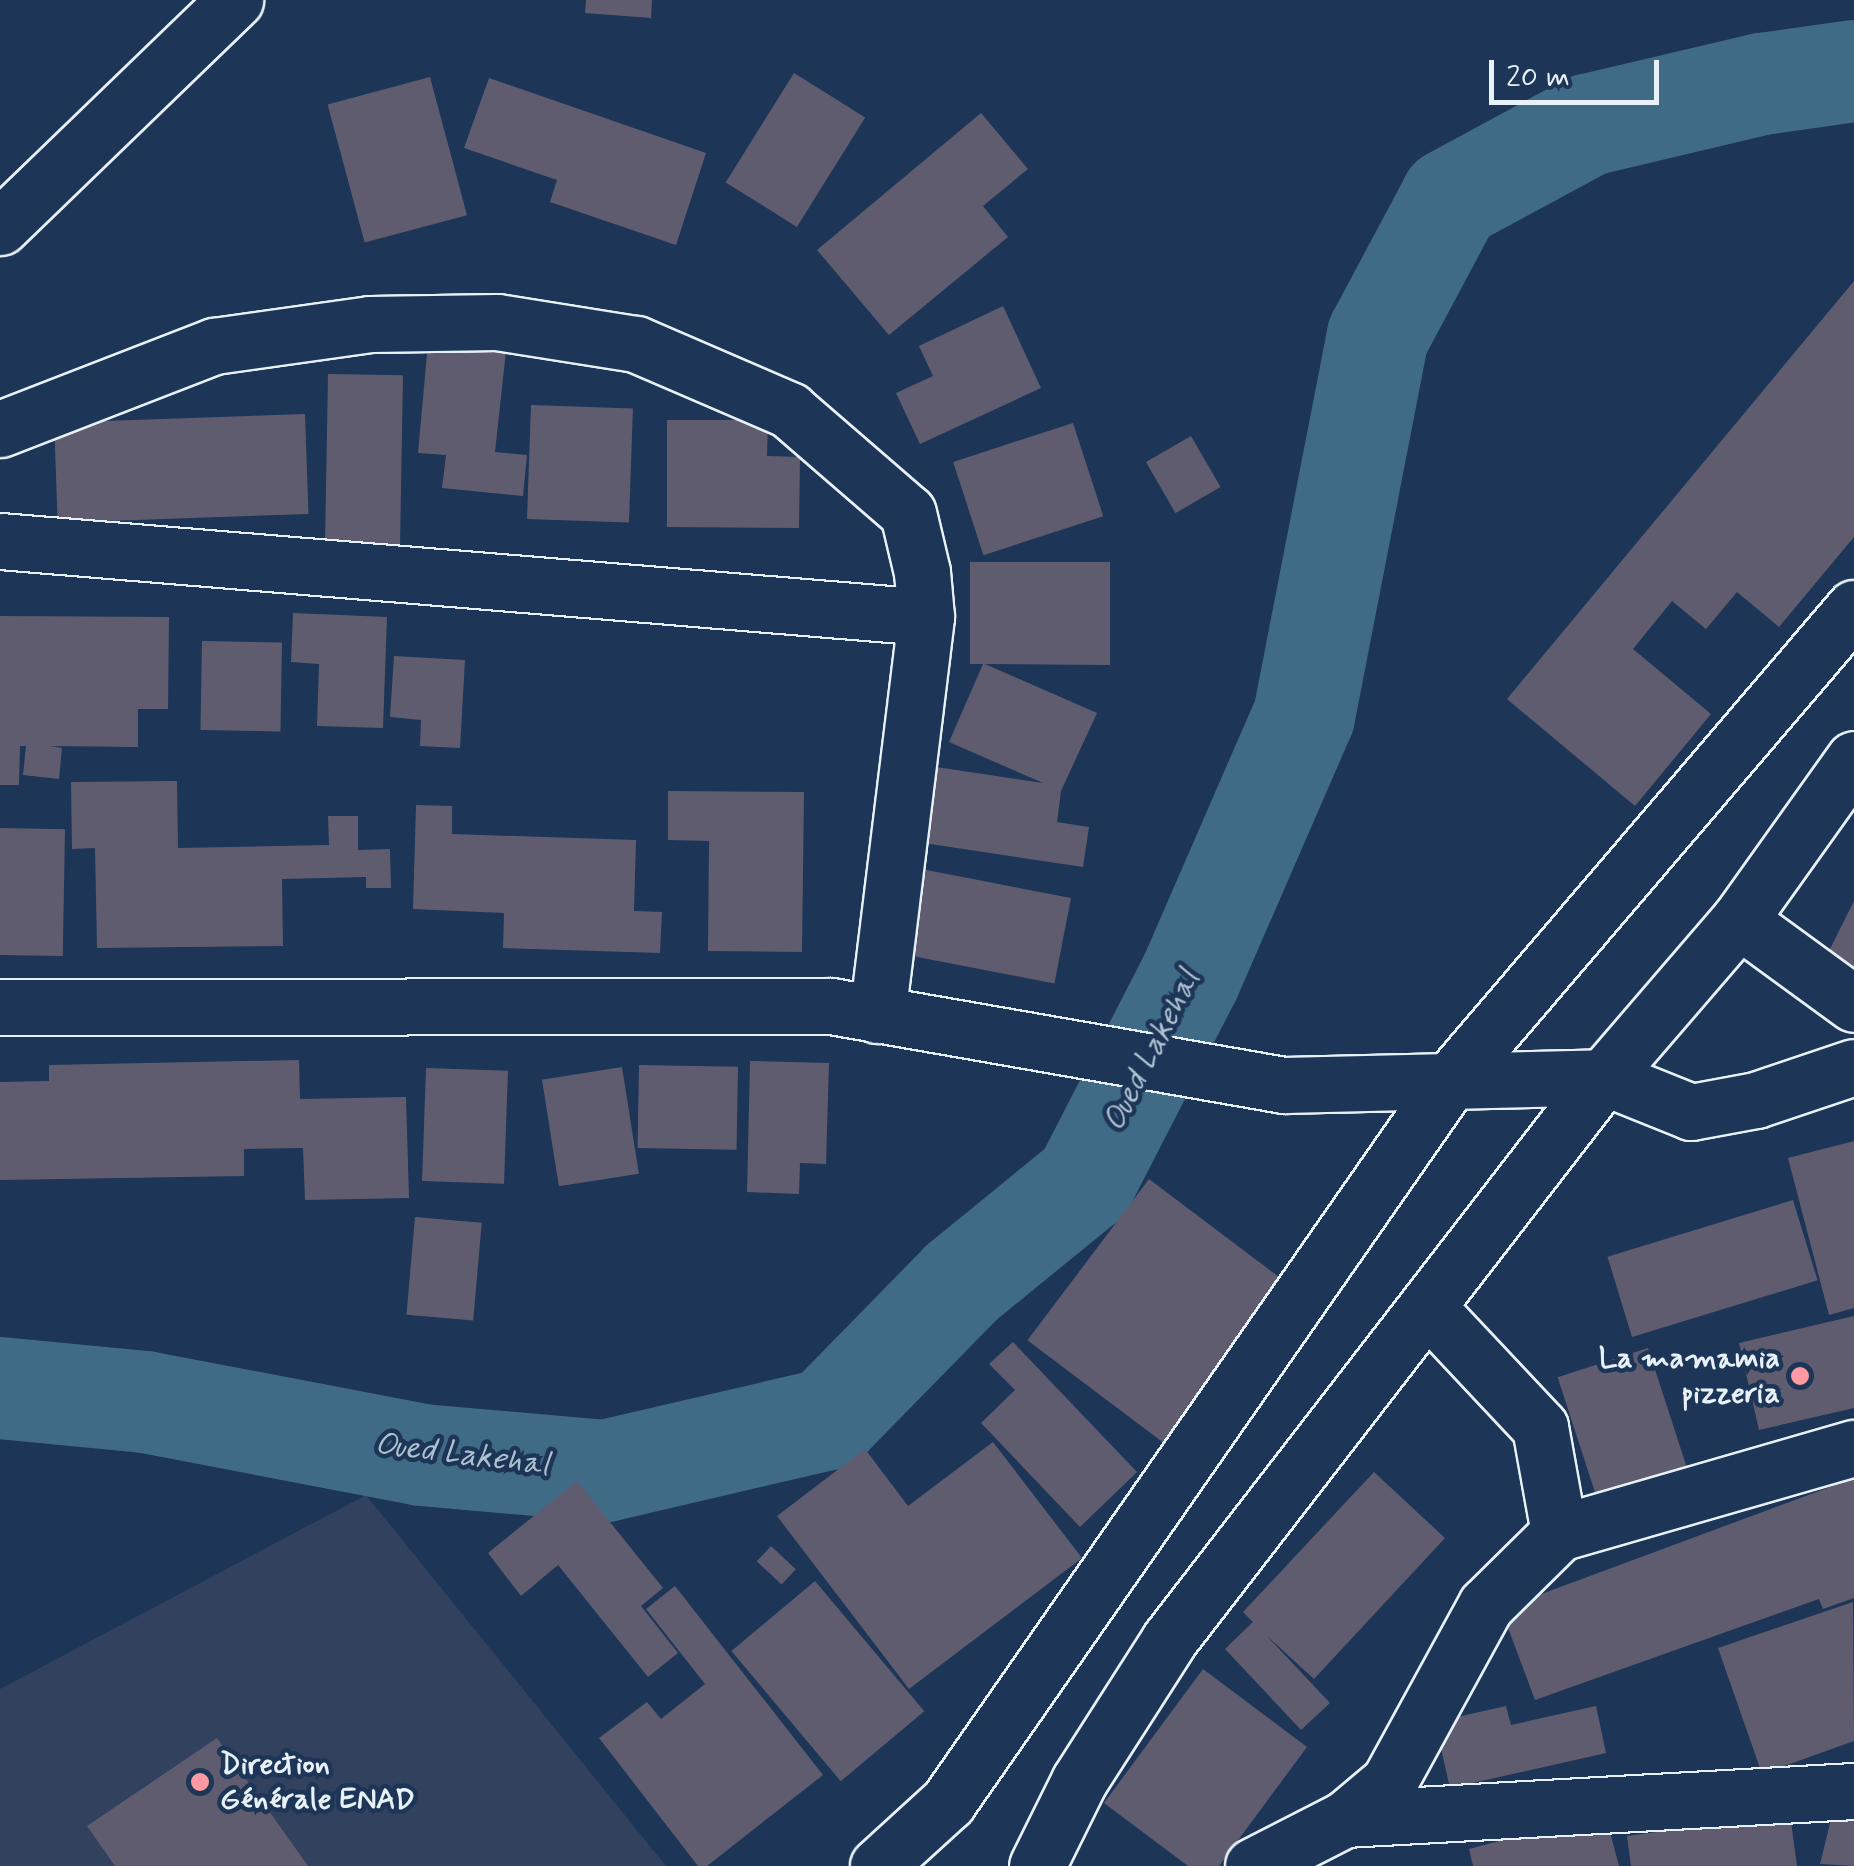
<!DOCTYPE html>
<meta charset="utf-8">
<style>
body{margin:0}
#map{position:relative;width:1854px;height:1866px;overflow:hidden;background:#1d3557;font-family:Mynerve,sans-serif}
div>[style]{position:absolute}
.built>*{inset:0;background:#31415e}
.river>*{height:102px;margin:-51px;padding:0 51px;transform-origin:51px;border-radius:51px;background:#406b87}
.building>*{inset:0;background:#605c6f;transform-origin:0 0}
.roads{filter:drop-shadow(2px 0 #e8f1f8) drop-shadow(-2px 0 #e8f1f8) drop-shadow(0 2px #e8f1f8) drop-shadow(0 -2px #e8f1f8)}
.minor>*{height:55px;margin:-27.5px;padding:0 27.5px;transform-origin:27.5px;border-radius:27.5px;background:#1d3557}
.major>*{height:55px;margin:-27.5px;padding:0 27.5px;transform-origin:27.5px;border-radius:27.5px;background:#1d3557}
.dots>*{width:28px;height:28px;translate:-50% -50%;box-sizing:border-box;border:5px solid #1d3557;border-radius:50%}
span{translate:-50% -50%;white-space:nowrap;text-align:center;line-height:1.15;-webkit-text-stroke:9px #1d3557;paint-order:stroke}
.poi-label{font-size:30px;color:#e8f1f8;font-weight:700}
.right{translate:-100% -50%;text-align:right}
.left{translate:0 -50%;text-align:left}
.water-label{font-size:32px;color:#adc2d0;font-style:italic}
.scale{position:absolute;left:1489px;top:60px;width:170px;height:45px;box-sizing:border-box;border:5px solid #e8f1f8;border-top:0;padding-left:12px;font-size:30px;line-height:35px;white-space:nowrap;color:#e8f1f8;-webkit-text-stroke:8px #1d3557;paint-order:stroke}
</style>
<div id="map">
<div class="built">
<i style="clip-path:polygon(366px 1495px,666px 1866px,0 1866px,0 1689px)"></i>
</div>
<div class="river">
<i style="left:0;top:1388px;width:146px;rotate:5.5deg"></i>
<i style="left:145px;top:1402px;width:282px;rotate:10.8deg"></i>
<i style="left:422px;top:1455px;width:184px;rotate:5deg"></i>
<i style="left:605px;top:1471px;width:229px;rotate:-13.1deg"></i>
<i style="left:828px;top:1419px;width:190px;rotate:-45.6deg"></i>
<i style="left:961px;top:1283px;width:160px;rotate:-39.2deg"></i>
<i style="left:1085px;top:1182px;width:229px;rotate:-62.8deg"></i>
<i style="left:1190px;top:978px;width:286px;rotate:-66.5deg"></i>
<i style="left:1304px;top:716px;width:387px;rotate:-79deg"></i>
<i style="left:1378px;top:336px;width:155px;rotate:-61.9deg"></i>
<i style="left:1451px;top:199px;width:156px;rotate:-28.4deg"></i>
<i style="left:1588px;top:125px;width:179px;rotate:-13.3deg"></i>
<i style="left:1762px;top:84px;width:93px;rotate:-8deg"></i>
</div>
<div class="building">
<i style="clip-path:polygon(586px 0,652px 0,651px 18px,585px 13px)"></i>
<i style="left:794px;top:73px;width:84px;height:129px;rotate:32deg"></i>
<i style="left:430px;top:77px;width:143px;height:106px;rotate:75deg"></i>
<i style="clip-path:polygon(489px 78px,706px 153px,676px 245px,550px 202px,557px 180px,464px 148px)"></i>
<i style="clip-path:polygon(981px 113px,1028px 169px,983px 206px,1008px 237px,889px 335px,817px 250px)"></i>
<i style="clip-path:polygon(1854px 281px,1854px 537px,1779px 627px,1737px 592px,1706px 629px,1672px 601px,1633px 649px,1711px 714px,1635px 806px,1507px 699px)"></i>
<i style="clip-path:polygon(1003px 306px,1041px 388px,920px 444px,896px 393px,933px 376px,919px 346px)"></i>
<i style="clip-path:polygon(428px 343px,506px 351px,495px 452px,527px 455px,523px 496px,442px 488px,446px 455px,418px 453px)"></i>
<i style="left:328px;top:374px;width:75px;height:176px;rotate:1deg"></i>
<i style="left:531px;top:405px;width:102px;height:114px;rotate:2deg"></i>
<i style="left:305px;top:414px;width:100px;height:251px;rotate:88deg"></i>
<i style="clip-path:polygon(667px 420px,768px 420px,767px 456px,800px 457px,799px 528px,667px 527px)"></i>
<i style="left:1073px;top:423px;width:98px;height:126px;rotate:72deg"></i>
<i style="left:1191px;top:436px;width:59px;height:52px;rotate:60deg"></i>
<i style="clip-path:polygon(970px 562px,1110px 562px,1110px 665px,985px 664px,1097px 713px,1061px 791px,1057px 822px,1089px 827px,1083px 867px,924px 843px,936px 767px,1043px 783px,949px 742px,983px 664px,970px 664px)"></i>
<i style="clip-path:polygon(293px 613px,387px 617px,383px 728px,317px 726px,319px 664px,291px 662px)"></i>
<i style="clip-path:polygon(0 616px,169px 617px,168px 709px,138px 709px,138px 747px,50px 746px,62px 748px,59px 779px,23px 775px,26px 746px,20px 746px,19px 785px,0 785px)"></i>
<i style="left:202px;top:641px;width:80px;height:89px;rotate:1deg"></i>
<i style="clip-path:polygon(394px 656px,465px 660px,460px 748px,420px 746px,421px 720px,390px 717px)"></i>
<i style="clip-path:polygon(177px 781px,178px 848px,329px 845px,328px 816px,358px 816px,358px 850px,390px 849px,391px 888px,366px 888px,366px 877px,282px 879px,283px 946px,97px 948px,95px 848px,72px 849px,71px 782px)"></i>
<i style="clip-path:polygon(668px 791px,804px 792px,802px 952px,708px 951px,709px 841px,668px 840px)"></i>
<i style="clip-path:polygon(416px 805px,452px 806px,452px 834px,636px 840px,634px 911px,662px 912px,660px 953px,503px 948px,504px 913px,413px 909px)"></i>
<i style="left:0;top:828px;width:65px;height:127px;rotate:1deg"></i>
<i style="left:911px;top:867px;width:163px;height:87px;rotate:11deg"></i>
<i style="clip-path:polygon(1854px 901px,1854px 968px,1827px 955px)"></i>
<i style="clip-path:polygon(299px 1060px,300px 1099px,406px 1097px,409px 1198px,305px 1200px,303px 1148px,244px 1149px,244px 1176px,0 1180px,0 1082px,49px 1081px,49px 1065px)"></i>
<i style="clip-path:polygon(750px 1061px,829px 1063px,826px 1164px,800px 1163px,799px 1194px,747px 1192px)"></i>
<i style="left:639px;top:1065px;width:99px;height:83px;rotate:1deg"></i>
<i style="left:622px;top:1067px;width:108px;height:81px;rotate:81deg"></i>
<i style="left:426px;top:1068px;width:82px;height:113px;rotate:2deg"></i>
<i style="clip-path:polygon(1854px 1141px,1854px 1308px,1829px 1315px,1788px 1158px)"></i>
<i style="left:1149px;top:1179px;width:186px;height:202px;rotate:37deg"></i>
<i style="left:1793px;top:1200px;width:84px;height:194px;rotate:73deg"></i>
<i style="left:415px;top:1217px;width:67px;height:98px;rotate:5deg"></i>
<i style="clip-path:polygon(1854px 1316px,1854px 1408px,1759px 1430px,1739px 1343px)"></i>
<i style="clip-path:polygon(1013px 1342px,1137px 1472px,1080px 1527px,981px 1423px,1015px 1390px,989px 1364px)"></i>
<i style="left:1648px;top:1348px;width:142px;height:95px;rotate:72deg"></i>
<i style="clip-path:polygon(993px 1442px,1082px 1558px,909px 1689px,777px 1516px,865px 1449px,908px 1506px)"></i>
<i style="clip-path:polygon(1374px 1472px,1445px 1538px,1314px 1679px,1267px 1636px,1330px 1703px,1301px 1730px,1225px 1649px,1253px 1622px,1243px 1612px)"></i>
<i style="clip-path:polygon(1854px 1478px,1854px 1598px,1823px 1609px,1819px 1599px,1535px 1700px,1501px 1609px)"></i>
<i style="clip-path:polygon(577px 1481px,663px 1588px,641px 1606px,678px 1653px,648px 1677px,558px 1565px,521px 1596px,488px 1553px)"></i>
<i style="left:771px;top:1546px;width:34px;height:21px;rotate:43deg"></i>
<i style="left:815px;top:1581px;width:170px;height:109px;rotate:50deg"></i>
<i style="clip-path:polygon(675px 1586px,823px 1775px,707px 1866px,698px 1866px,599px 1738px,647px 1702px,661px 1719px,705px 1684px,646px 1609px)"></i>
<i style="clip-path:polygon(1853px 1602px,1854px 1741px,1762px 1774px,1718px 1648px)"></i>
<i style="clip-path:polygon(1203px 1669px,1307px 1747px,1219px 1866px,1188px 1866px,1104px 1803px)"></i>
<i style="clip-path:polygon(1506px 1706px,1511px 1725px,1596px 1706px,1606px 1753px,1450px 1788px,1435px 1722px)"></i>
<i style="clip-path:polygon(217px 1738px,308px 1866px,115px 1866px,87px 1826px)"></i>
<i style="clip-path:polygon(1834px 1807px,1854px 1812px,1854px 1866px,1820px 1864px)"></i>
<i style="clip-path:polygon(1605px 1813px,1619px 1866px,1473px 1866px,1469px 1849px)"></i>
<i style="clip-path:polygon(1790px 1814px,1797px 1866px,1631px 1866px,1627px 1836px)"></i>
</div>
<div class="roads">
<div class="minor">
<i style="left:0;top:429px;width:230px;rotate:-21.2deg"></i>
<i style="left:214px;top:346px;width:158px;rotate:-8deg"></i>
<i style="left:370px;top:324px;width:127px;rotate:-0.9deg"></i>
<i style="left:497px;top:322px;width:141px;rotate:9deg"></i>
<i style="left:636px;top:344px;width:167px;rotate:23.3deg"></i>
<i style="left:789px;top:410px;width:157px;rotate:40.9deg"></i>
<i style="left:908px;top:513px;width:61px;rotate:76.7deg"></i>
<i style="left:922px;top:572px;width:45px;rotate:84.9deg"></i>
<i style="left:926px;top:617px;width:401px;rotate:97deg"></i>
<i style="left:0;top:541px;width:929px;rotate:4.69deg"></i>
<i style="left:1854px;top:759px;width:198px;rotate:125.5deg"></i>
<i style="left:1739px;top:920px;width:142px;rotate:36.1deg"></i>
<i style="left:0;top:1007px;width:831px;rotate:-0.07deg"></i>
<i style="left:831px;top:1006px;width:460px;rotate:9.9deg"></i>
<i style="left:1284px;top:1085px;width:320px;rotate:-1.4deg"></i>
<i style="left:1604px;top:1077px;width:94px;rotate:21.9deg"></i>
<i style="left:1691px;top:1112px;width:66px;rotate:-10.5deg"></i>
<i style="left:1756px;top:1100px;width:103px;rotate:-18.6deg"></i>
<i style="left:1430px;top:1310px;width:161px;rotate:46.8deg"></i>
<i style="left:1540px;top:1427px;width:108px;rotate:79.8deg"></i>
<i style="left:1345px;top:1819px;width:57px;rotate:-40.1deg"></i>
<i style="left:1389px;top:1782px;width:202px;rotate:-61.3deg"></i>
<i style="left:1486px;top:1605px;width:103px;rotate:-44.6deg"></i>
<i style="left:1559px;top:1533px;width:307px;rotate:-16.1deg"></i>
<i style="left:878px;top:1866px;width:95px;rotate:-42.4deg"></i>
<i style="left:948px;top:1802px;width:884px;rotate:-55.14deg"></i>
<i style="left:1453px;top:1077px;width:617px;rotate:-49.47deg"></i>
<i style="left:1037px;top:1866px;width:95px;rotate:-63.7deg"></i>
<i style="left:1079px;top:1781px;width:167px;rotate:-57.4deg"></i>
<i style="left:1169px;top:1640px;width:711px;rotate:-52.31deg"></i>
<i style="left:1604px;top:1077px;width:207px;rotate:-49.3deg"></i>
<i style="left:1253px;top:1866px;width:103px;rotate:-27.1deg"></i>
<i style="left:1345px;top:1819px;width:510px;rotate:-3.15deg"></i>
</div>
<div class="major">
<i style="left:0;top:227px;width:327px;rotate:-44deg"></i>
</div>
</div>
<div class="dots">
<i style="left:1800px;top:1376px;background:#ff9aa2"></i>
<i style="left:200px;top:1782px;background:#ff9aa2"></i>
</div>
<div class="poi-label">
<span class="right" style="left:1780px;top:1376px">La mamamia<br>pizzeria</span>
<span class="left" style="left:220px;top:1782px">Direction<br>Générale ENAD</span>
</div>
<div class="water-label">
<span style="left:1152px;top:1051px;rotate:-63deg">Oued Lakehal</span>
<span style="left:462px;top:1455px;rotate:7deg">Oued Lakehal</span>
</div>
<div class="scale">20 m</div>
</div>
